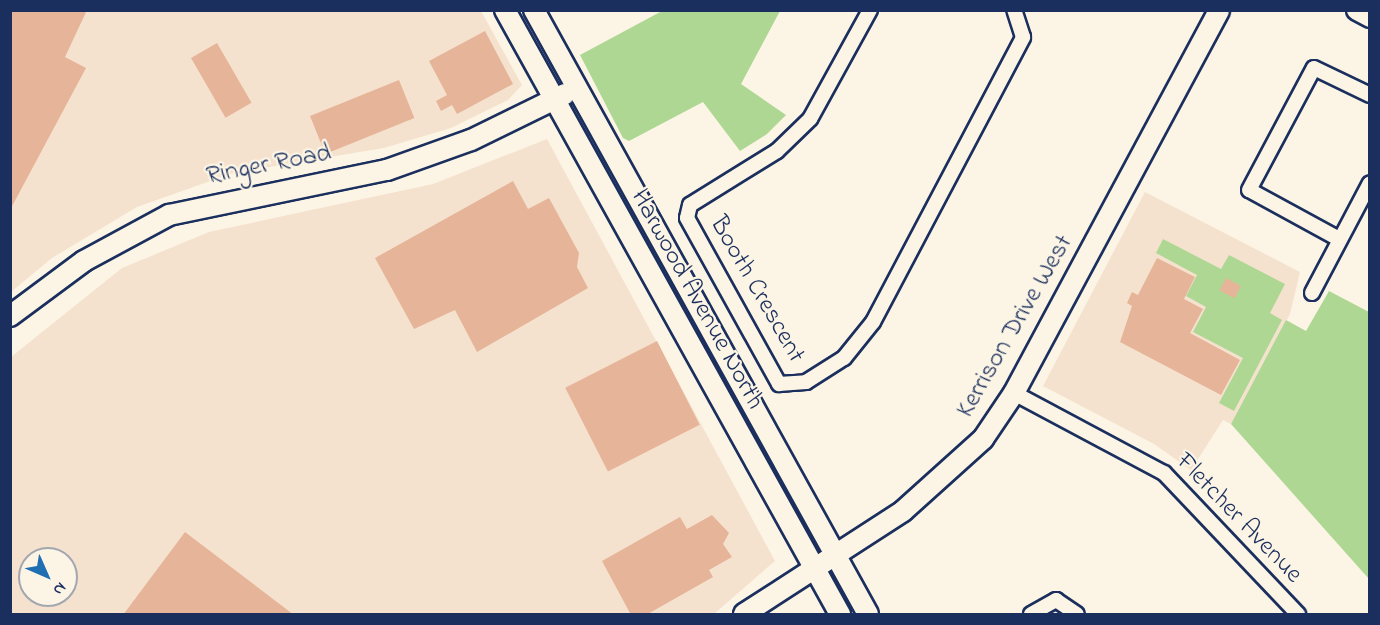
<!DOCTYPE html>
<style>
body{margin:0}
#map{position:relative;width:1380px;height:625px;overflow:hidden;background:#fcf5e5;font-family:"Indie Flower",sans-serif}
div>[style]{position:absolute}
.built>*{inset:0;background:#f5e2ce}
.green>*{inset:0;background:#aed794}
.building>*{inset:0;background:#e6b498;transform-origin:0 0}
.roads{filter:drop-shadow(2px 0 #1b2f5e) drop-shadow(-2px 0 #1b2f5e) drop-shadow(0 2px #1b2f5e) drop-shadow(0 -2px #1b2f5e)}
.street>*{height:14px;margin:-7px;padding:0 7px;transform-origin:7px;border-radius:7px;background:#fcf5e5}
.secondary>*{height:20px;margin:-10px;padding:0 10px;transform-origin:10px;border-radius:10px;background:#fcf5e5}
span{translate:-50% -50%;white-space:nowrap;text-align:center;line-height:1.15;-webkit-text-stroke:4.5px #fcf5e5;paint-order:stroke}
.street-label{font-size:26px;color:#1b2f5e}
.frame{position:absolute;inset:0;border:12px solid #1b2f5e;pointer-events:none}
.north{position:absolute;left:18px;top:547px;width:60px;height:60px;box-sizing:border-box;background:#fcf5e5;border:2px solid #a2a6af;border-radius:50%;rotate:135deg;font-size:16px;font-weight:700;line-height:24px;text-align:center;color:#1b2f5e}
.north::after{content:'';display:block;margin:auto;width:21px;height:27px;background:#1f6fb2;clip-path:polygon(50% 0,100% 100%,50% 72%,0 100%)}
</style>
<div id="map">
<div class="built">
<i style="clip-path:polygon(11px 11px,481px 11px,522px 85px,508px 100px,451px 128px,384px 148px,233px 173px,137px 207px,52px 258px,11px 292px)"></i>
<i style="clip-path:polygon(evenodd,547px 139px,775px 561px,714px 614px,11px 614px,11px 357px,122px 268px,209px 232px,433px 184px,547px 139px,30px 559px,66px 559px,66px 595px,30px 595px,30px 559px)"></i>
<i style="clip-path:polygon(1145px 192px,1300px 272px,1290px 314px,1231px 424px,1223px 420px,1191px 470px,1154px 444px,1043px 386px)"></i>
</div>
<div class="green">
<i style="clip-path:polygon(662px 11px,780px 11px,741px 84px,786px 115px,767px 134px,740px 151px,703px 102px,629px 141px,623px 138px,580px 55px)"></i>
<i style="clip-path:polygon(1163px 239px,1221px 269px,1229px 255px,1285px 284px,1270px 313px,1282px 320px,1234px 411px,1219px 403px,1243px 358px,1193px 332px,1206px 307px,1186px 296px,1197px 275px,1156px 253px)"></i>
<i style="clip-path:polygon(1329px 291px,1369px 312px,1369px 579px,1231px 424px,1286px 320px,1306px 331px)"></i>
</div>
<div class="building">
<i style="clip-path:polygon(10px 10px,87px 10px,65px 57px,86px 68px,10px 210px)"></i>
<i style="clip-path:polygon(485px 31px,513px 84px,457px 114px,452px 105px,441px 111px,436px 101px,447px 95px,429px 61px)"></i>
<i style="left:217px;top:43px;width:69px;height:30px;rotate:60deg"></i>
<i style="left:399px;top:80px;width:41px;height:96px;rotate:68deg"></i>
<i style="clip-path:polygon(513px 181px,528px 209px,549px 198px,579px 253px,577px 267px,588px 288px,477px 352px,455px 310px,414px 329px,375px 258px)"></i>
<i style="clip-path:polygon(1157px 258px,1195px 277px,1184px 299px,1203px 309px,1190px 333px,1240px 360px,1221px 395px,1120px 342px,1132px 306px,1127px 303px,1132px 292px,1138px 295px)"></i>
<i style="left:1226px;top:278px;width:17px;height:14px;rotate:28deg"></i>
<i style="left:657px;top:341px;width:94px;height:103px;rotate:63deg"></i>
<i style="clip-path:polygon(712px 515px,729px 533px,723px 544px,732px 557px,709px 570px,713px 577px,646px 615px,631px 615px,602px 561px,680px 517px,687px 529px)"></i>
<i style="clip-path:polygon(185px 532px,294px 615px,123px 615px)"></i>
</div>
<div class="roads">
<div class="street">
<i style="left:870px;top:10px;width:124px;rotate:118.8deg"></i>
<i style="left:810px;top:119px;width:46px;rotate:135.9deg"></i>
<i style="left:777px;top:151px;width:102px;rotate:148.2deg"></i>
<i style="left:690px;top:205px;width:13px;rotate:103deg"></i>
<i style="left:687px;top:218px;width:190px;rotate:61deg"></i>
<i style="left:779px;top:384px;width:27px;rotate:-4deg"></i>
<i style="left:806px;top:382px;width:45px;rotate:-32.3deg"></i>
<i style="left:844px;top:358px;width:46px;rotate:-51.1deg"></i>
<i style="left:873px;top:322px;width:322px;rotate:-62.2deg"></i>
<i style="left:1023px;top:37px;width:28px;rotate:-108deg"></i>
<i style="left:1339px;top:239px;width:102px;rotate:-151.4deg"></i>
<i style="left:1249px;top:190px;width:138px;rotate:-62deg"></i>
<i style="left:1314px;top:68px;width:62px;rotate:25.7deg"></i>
<i style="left:1312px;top:293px;width:124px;rotate:-62.2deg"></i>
<i style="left:1014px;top:393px;width:170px;rotate:28.1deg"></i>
<i style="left:1164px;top:473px;width:195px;rotate:46.5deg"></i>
<i style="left:1031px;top:614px;width:29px;rotate:-29deg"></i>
<i style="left:1056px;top:600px;width:25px;rotate:34deg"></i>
</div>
<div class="secondary">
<i style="left:505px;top:10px;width:691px;rotate:60.99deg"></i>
<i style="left:534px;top:10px;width:690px;rotate:61.06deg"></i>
<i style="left:1357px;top:10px;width:15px;rotate:28deg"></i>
<i style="left:10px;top:316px;width:92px;rotate:-36.6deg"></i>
<i style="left:84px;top:261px;width:97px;rotate:-28.4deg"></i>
<i style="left:169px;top:215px;width:223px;rotate:-11.7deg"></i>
<i style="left:387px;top:170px;width:89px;rotate:-19.7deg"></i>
<i style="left:471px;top:140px;width:105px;rotate:-26.1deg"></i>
<i style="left:744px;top:614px;width:189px;rotate:-32.9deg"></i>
<i style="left:903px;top:511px;width:108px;rotate:-42deg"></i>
<i style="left:983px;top:439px;width:55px;rotate:-56deg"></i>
<i style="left:1014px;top:393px;width:434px;rotate:-61.8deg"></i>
</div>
</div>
<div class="street-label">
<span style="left:269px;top:166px;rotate:-11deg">Ringer Road</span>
<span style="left:756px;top:290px;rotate:60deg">Booth Crescent</span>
<span style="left:696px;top:300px;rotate:61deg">Harwood Avenue North</span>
<span style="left:1016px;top:327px;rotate:-60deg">Kerrison Drive West</span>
<span style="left:1238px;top:519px;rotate:46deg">Fletcher Avenue</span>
</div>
<div class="frame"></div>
<div class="north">N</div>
</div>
